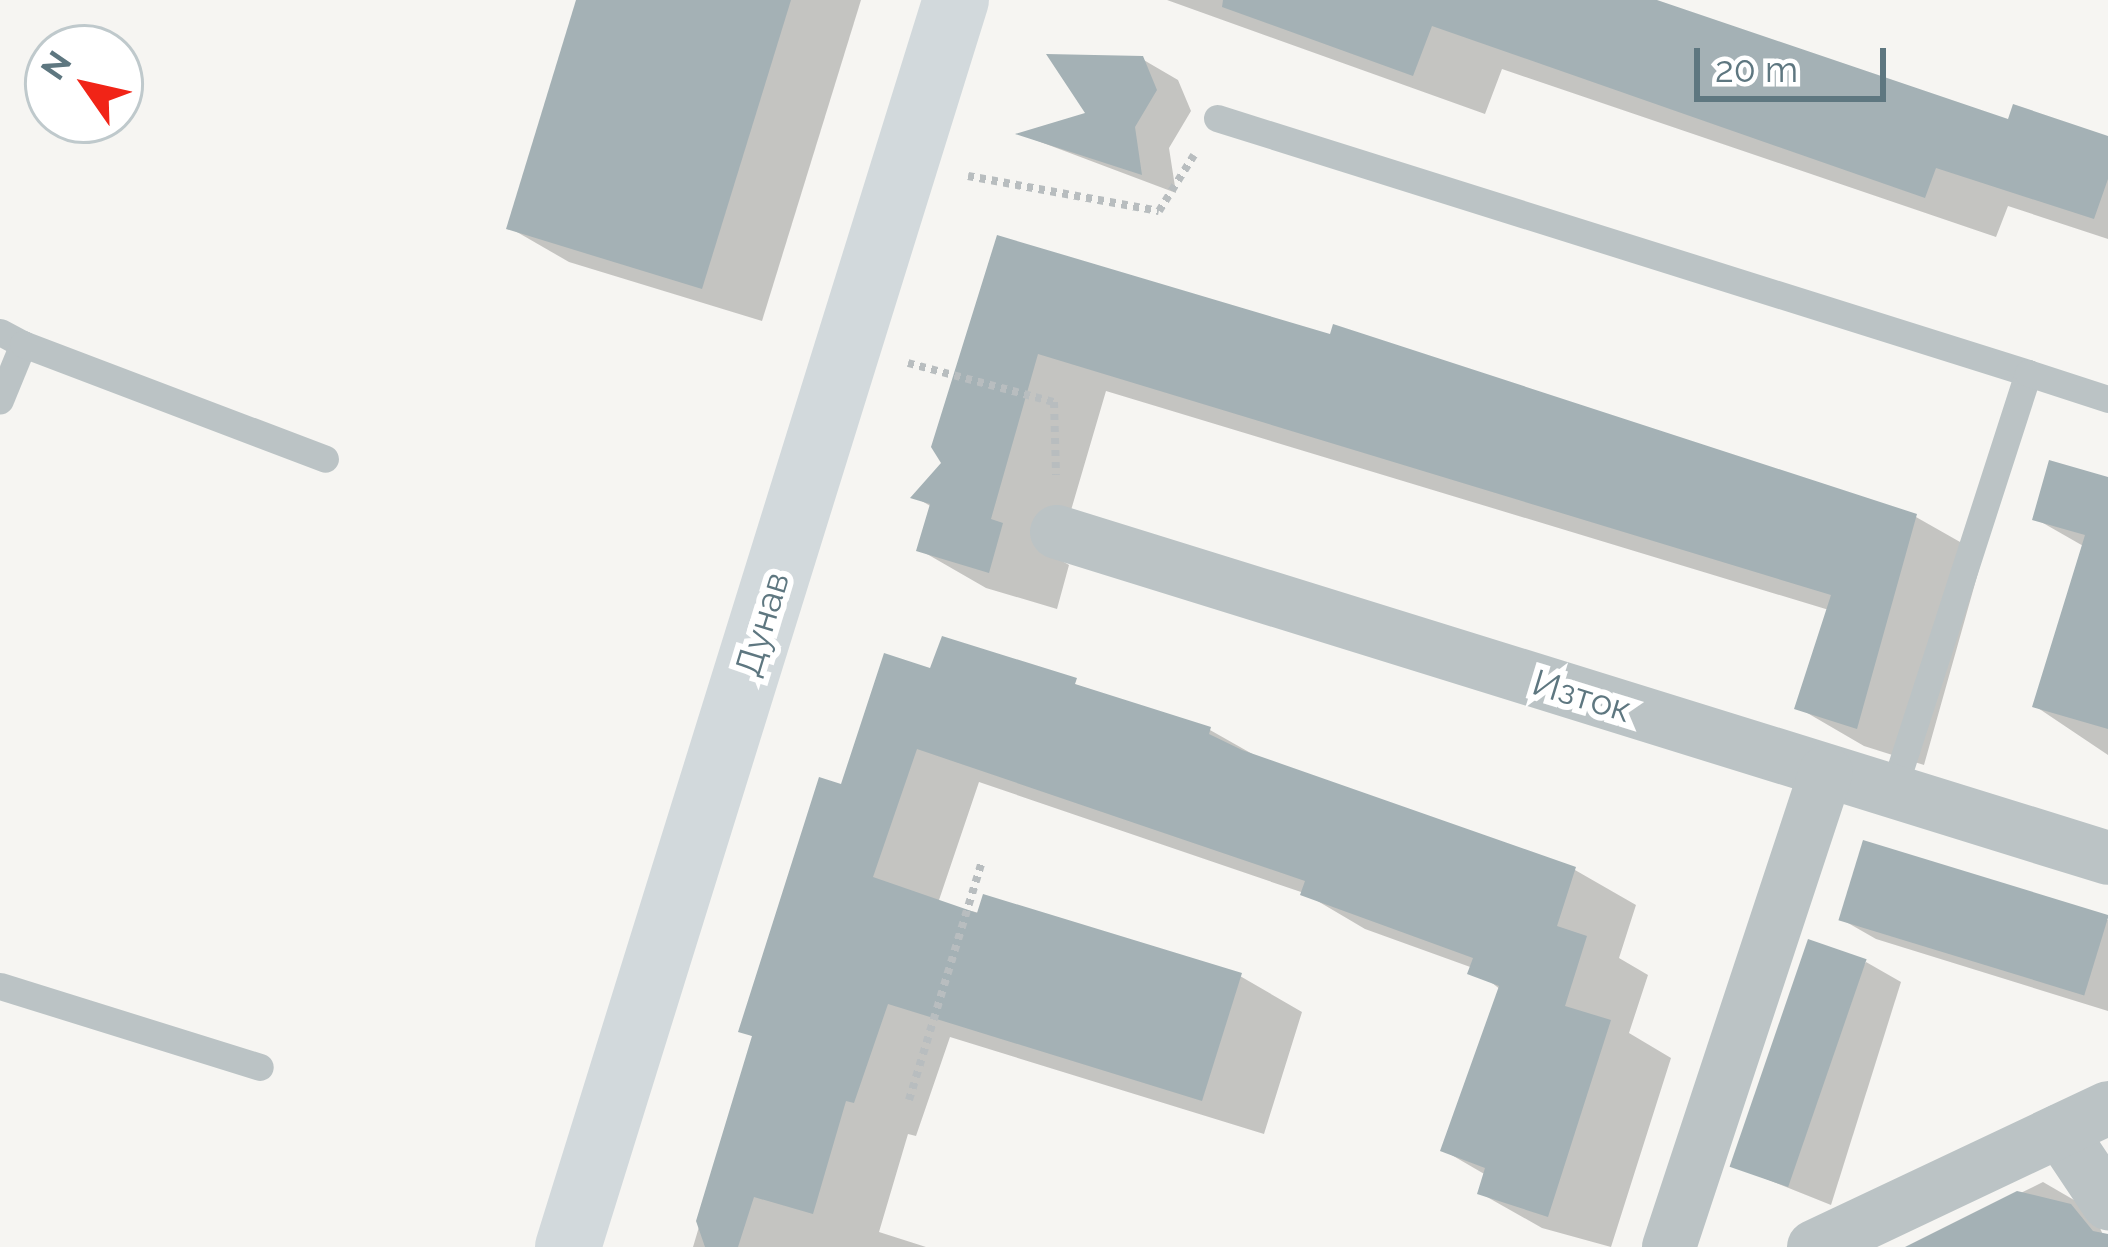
<!DOCTYPE html>
<meta charset="utf-8">
<style>
body{margin:0}
#map{position:relative;width:2108px;height:1247px;overflow:hidden;background:#f6f5f2;font-family:Raleway,sans-serif}
div>[style]{position:absolute}
.shadow>*{inset:0;background:#0003}
.building>*{inset:0;background:#a4b1b5;transform-origin:0 0}
.path>*{height:8px;margin-top:-4px;transform-origin:0;background:repeating-linear-gradient(90deg,#b8bdbf 0 6px,transparent 0 12px)}
.lane>*{height:27px;margin:-13.5px;padding:0 13.5px;transform-origin:13.5px;border-radius:13.5px;background:#bbc3c5}
.street>*{height:54px;margin:-27px;padding:0 27px;transform-origin:27px;border-radius:27px;background:#bbc3c5}
.secondary>*{height:66px;margin:-33px;padding:0 33px;transform-origin:33px;border-radius:33px;background:#d2d9dc}
span{translate:-50% -50%;white-space:nowrap;text-align:center;line-height:1.15;-webkit-text-stroke:12px #fff;paint-order:stroke}
.street-label{font-size:36px;color:#5e7780}
.north{position:absolute;left:24px;top:24px;width:120px;height:120px;box-sizing:border-box;background:#fff;border:3px solid #bfc9cc;border-radius:50%;rotate:304deg;font-size:33px;font-weight:700;line-height:48px;text-align:center;color:#5e7780}
.north::after{content:'';display:block;margin:auto;width:42px;height:54px;background:#f12417;clip-path:polygon(50% 0,100% 100%,50% 72%,0 100%)}
.scale{position:absolute;left:1694px;top:48px;width:192px;height:54px;box-sizing:border-box;border:6px solid #5e7780;border-top:0;padding-left:15px;font-size:36px;line-height:42px;white-space:nowrap;color:#5e7780;-webkit-text-stroke:9px #fff;paint-order:stroke}
</style>
<div id="map">
<div class="shadow">
<i style="clip-path:polygon(580px 0,861px 0,762px 321px,569px 262px,510px 228px)"></i>
<i style="clip-path:polygon(1167px 0,1647px 0,2010px 123px,2108px 139px,2108px 239px,2008px 206px,1996px 237px,1502px 69px,1485px 114px)"></i>
<i style="clip-path:polygon(1142px 59px,1178px 80px,1191px 111px,1169px 148px,1176px 193px,1022px 135px,1089px 115px)"></i>
<i style="clip-path:polygon(999px 239px,1916px 517px,1983px 555px,1924px 765px,1864px 746px,1797px 707px,1829px 610px,1106px 391px,1057px 558px,1069px 565px,1057px 609px,986px 588px,920px 550px,932px 507px,915px 497px,944px 464px)"></i>
<i style="clip-path:polygon(2108px 481px,2108px 755px,2035px 706px,2085px 547px,2036px 519px)"></i>
<i style="clip-path:polygon(943px 640px,1210px 730px,1263px 760px,1575px 870px,1636px 905px,1619px 958px,1648px 975px,1629px 1033px,1671px 1058px,1611px 1247px,1542px 1228px,1480px 1193px,1486px 1175px,1443px 1150px,1501px 990px,1473px 968px,1365px 929px,1304px 893px,979px 782px,938px 903px,1240px 976px,1302px 1012px,1264px 1134px,950px 1037px,916px 1136px,908px 1134px,879px 1232px,926px 1247px,693px 1247px,755px 1038px,742px 1030px,843px 788px,932px 672px)"></i>
<i style="clip-path:polygon(1865px 843px,2108px 920px,2108px 1011px,1876px 939px,1841px 919px)"></i>
<i style="clip-path:polygon(1866px 962px,1901px 982px,1831px 1205px,1739px 1168px)"></i>
<i style="clip-path:polygon(2043px 1182px,2093px 1211px,2108px 1247px,1910px 1247px)"></i>
</div>
<div class="building">
<i style="clip-path:polygon(576px 0,791px 0,702px 289px,506px 229px)"></i>
<i style="clip-path:polygon(1223px 0,1657px 0,2008px 119px,2013px 104px,2108px 136px,2108px 179px,2094px 219px,1936px 168px,1925px 198px,1432px 26px,1413px 76px,1222px 7px)"></i>
<i style="clip-path:polygon(1046px 54px,1143px 56px,1157px 90px,1135px 127px,1142px 175px,1015px 134px,1085px 113px)"></i>
<i style="clip-path:polygon(997px 235px,1330px 334px,1333px 324px,1917px 514px,1857px 729px,1794px 709px,1831px 595px,1038px 354px,991px 519px,1003px 523px,989px 573px,916px 551px,930px 504px,910px 498px,941px 463px,931px 447px)"></i>
<i style="clip-path:polygon(2049px 460px,2108px 477px,2108px 729px,2032px 707px,2085px 535px,2032px 520px)"></i>
<i style="clip-path:polygon(942px 636px,1077px 678px,1075px 684px,1211px 727px,1209px 734px,1242px 750px,1576px 867px,1557px 926px,1587px 936px,1565px 1006px,1611px 1020px,1548px 1217px,1477px 1194px,1485px 1168px,1440px 1151px,1499px 986px,1467px 974px,1473px 958px,1300px 895px,1305px 881px,917px 749px,873px 877px,977px 913px,983px 894px,1242px 973px,1202px 1101px,888px 1004px,854px 1103px,846px 1101px,813px 1214px,754px 1197px,738px 1247px,705px 1247px,696px 1221px,752px 1036px,738px 1032px,819px 777px,841px 784px,884px 653px,930px 668px)"></i>
<i style="left:1863px;top:840px;width:257px;height:84px;rotate:17deg"></i>
<i style="left:1808px;top:939px;width:62px;height:241px;rotate:19deg"></i>
<i style="clip-path:polygon(2017px 1191px,2071px 1204px,2093px 1231px,2108px 1234px,2108px 1247px,1905px 1247px)"></i>
</div>
<div class="path">
<i style="left:968px;top:176px;width:194px;rotate:10.4deg"></i>
<i style="left:1159px;top:211px;width:66px;rotate:-58deg"></i>
<i style="left:908px;top:363px;width:151px;rotate:15deg"></i>
<i style="left:1054px;top:402px;width:73px;rotate:88.4deg"></i>
<i style="left:909px;top:1100px;width:250px;rotate:-73deg"></i>
</div>
<div class="lane">
<i style="left:1217px;top:118px;width:850px;rotate:17.45deg"></i>
<i style="left:2028px;top:373px;width:440px;rotate:107.9deg"></i>
<i style="left:0;top:332px;width:26px;rotate:28deg"></i>
<i style="left:23px;top:344px;width:61px;rotate:112.3deg"></i>
<i style="left:23px;top:344px;width:323px;rotate:20.8deg"></i>
<i style="left:2028px;top:373px;width:84px;rotate:18deg"></i>
<i style="left:0;top:986px;width:272px;rotate:17.3deg"></i>
</div>
<div class="street">
<i style="left:1057px;top:532px;width:1100px;rotate:17.23deg"></i>
<i style="left:2060px;top:1131px;width:87px;rotate:56.3deg"></i>
<i style="left:1669px;top:1247px;width:500px;rotate:-71.71deg"></i>
<i style="left:1814px;top:1247px;width:325px;rotate:-25.3deg"></i>
</div>
<div class="secondary">
<i style="left:568px;top:1247px;width:1306px;rotate:-72.72deg"></i>
</div>
<div class="street-label">
<span style="left:762px;top:624px;rotate:-73deg">Дунав</span>
<span style="left:1582px;top:696px;rotate:17deg">Изток</span>
</div>
<div class="north">N</div>
<div class="scale">20 m</div>
</div>
